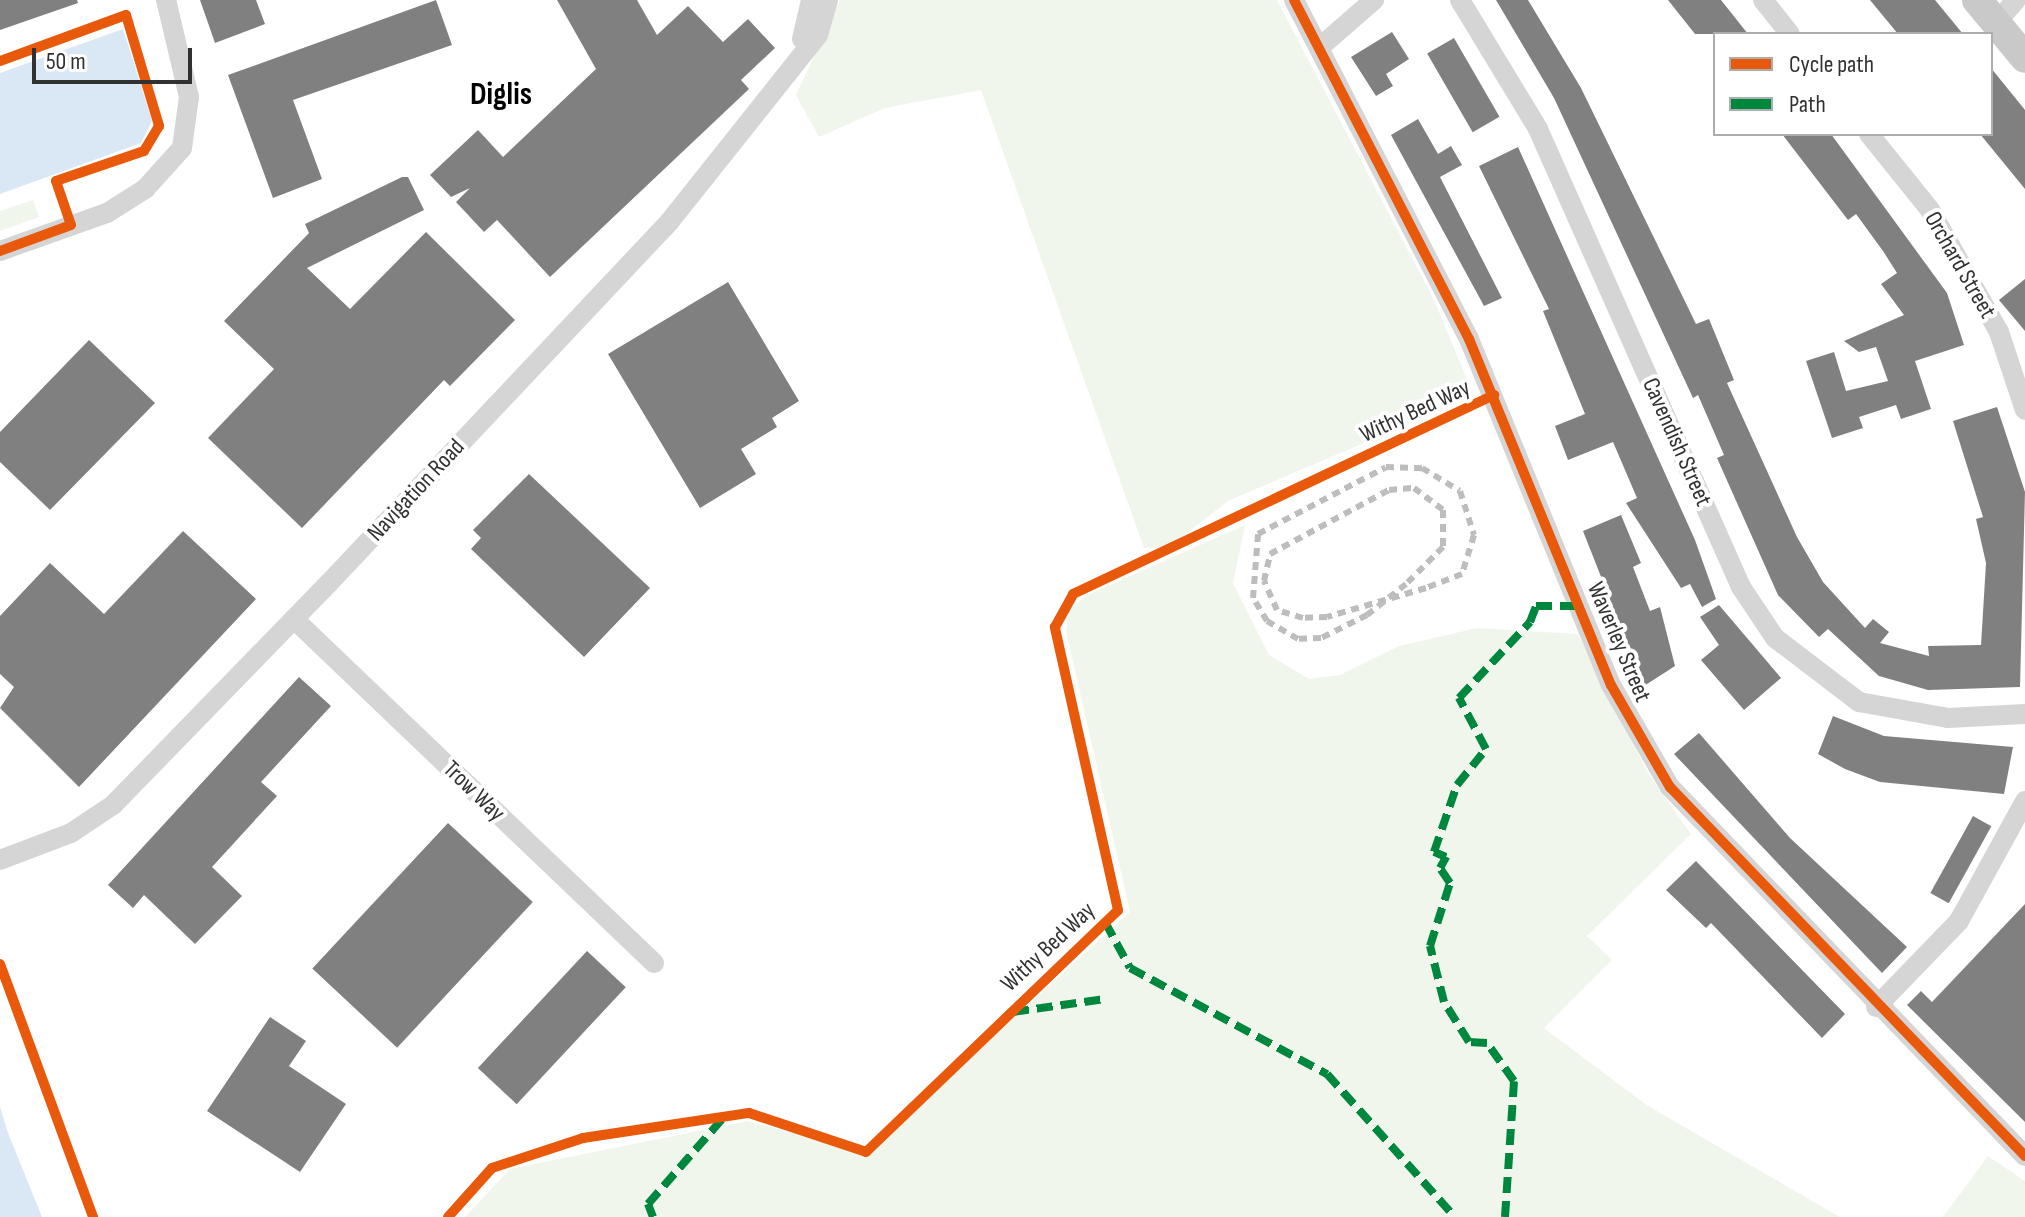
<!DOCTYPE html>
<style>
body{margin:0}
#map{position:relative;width:2025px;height:1217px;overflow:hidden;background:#fff;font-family:"Sofia Sans Condensed",sans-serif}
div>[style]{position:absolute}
.green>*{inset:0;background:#f1f6ed}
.water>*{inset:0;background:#dae7f4}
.building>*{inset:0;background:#808080;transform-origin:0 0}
.street>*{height:20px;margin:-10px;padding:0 10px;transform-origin:10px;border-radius:10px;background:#d5d5d5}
.primary>*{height:30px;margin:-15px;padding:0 15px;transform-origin:15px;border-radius:15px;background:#c9c9c9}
.rail>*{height:6px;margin-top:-3px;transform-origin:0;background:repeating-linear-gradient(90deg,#bdbdbd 0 8px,transparent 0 14px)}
.quiet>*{height:8px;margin-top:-4px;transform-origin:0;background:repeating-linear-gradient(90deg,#00873e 0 16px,transparent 0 24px)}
.cycleway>*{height:10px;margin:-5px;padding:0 5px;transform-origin:5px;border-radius:5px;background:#e8590c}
span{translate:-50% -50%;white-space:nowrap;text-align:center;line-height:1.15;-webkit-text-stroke:8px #fff;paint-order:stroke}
.street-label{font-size:24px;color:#313131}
.district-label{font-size:32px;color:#000;font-weight:700}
.legend{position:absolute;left:1713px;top:32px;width:280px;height:104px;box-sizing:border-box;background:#fff;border:2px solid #adadad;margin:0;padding:10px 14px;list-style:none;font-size:24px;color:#313131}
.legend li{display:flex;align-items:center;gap:16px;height:40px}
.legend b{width:40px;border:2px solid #adadad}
.scale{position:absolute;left:32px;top:48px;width:160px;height:36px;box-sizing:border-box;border:4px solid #313131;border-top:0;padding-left:10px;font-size:24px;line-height:28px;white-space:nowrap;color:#313131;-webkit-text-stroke:6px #fff;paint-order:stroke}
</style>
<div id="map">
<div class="green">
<i style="clip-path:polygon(840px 0,1277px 0,1434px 300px,1474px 396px,1228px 501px,1168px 548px,1144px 548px,981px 90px,885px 108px,819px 137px,796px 95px)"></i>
<i style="clip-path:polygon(33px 200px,39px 217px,0 231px,0 211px)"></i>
<i style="clip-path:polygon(1245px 525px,1233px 583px,1269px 655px,1309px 679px,1340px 675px,1399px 646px,1477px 628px,1578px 634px,1649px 775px,1691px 834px,1587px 936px,1612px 960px,1544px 1028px,1648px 1106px,1840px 1217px,465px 1217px,510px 1169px,747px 1121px,866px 1152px,1130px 912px,1066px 631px,1069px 611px,1085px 596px)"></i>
<i style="clip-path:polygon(1988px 1156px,2025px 1181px,2025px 1217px,1943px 1217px)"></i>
</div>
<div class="water">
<i style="clip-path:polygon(123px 29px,152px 121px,141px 143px,0 194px,0 73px)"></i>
<i style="clip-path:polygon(0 1107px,8px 1133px,42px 1217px,0 1217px)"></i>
</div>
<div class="building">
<i style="clip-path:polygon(0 0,77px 0,78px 3px,0 30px)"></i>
<i style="clip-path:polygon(200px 0,256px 0,265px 24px,215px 43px)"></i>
<i style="clip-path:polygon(436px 0,452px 45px,293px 100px,322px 179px,273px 198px,228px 75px)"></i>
<i style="clip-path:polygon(557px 0,637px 0,657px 35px,688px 6px,723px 42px,748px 19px,775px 48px,741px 80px,749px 89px,550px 277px,497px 220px,484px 232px,456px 202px,470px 188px,451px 197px,430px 175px,478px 130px,503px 157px,596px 69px)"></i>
<i style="clip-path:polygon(1496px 0,1528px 0,1581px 88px,1696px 324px,1709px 319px,1734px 380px,1727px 383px,1797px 537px,1823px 582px,1865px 628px,1873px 619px,1889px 632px,1880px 643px,1929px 656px,1928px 646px,1981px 645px,1986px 563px,1976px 519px,1983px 517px,1953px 421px,1997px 407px,2025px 492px,2020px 687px,1928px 690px,1879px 676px,1828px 629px,1819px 637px,1778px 595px,1717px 458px,1724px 455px,1698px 395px,1693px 398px,1554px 98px)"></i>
<i style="clip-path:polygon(1668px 0,1721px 0,1748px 34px,1695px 34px)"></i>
<i style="clip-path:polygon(1870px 0,1935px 0,1963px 34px,1898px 34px)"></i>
<i style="clip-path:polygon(1392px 32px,1409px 59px,1386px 74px,1393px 86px,1376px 96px,1351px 57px)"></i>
<i style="left:1454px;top:38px;width:91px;height:31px;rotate:60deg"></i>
<i style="clip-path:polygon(1991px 68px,2025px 110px,2025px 189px,1980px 134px,1991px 134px)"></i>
<i style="clip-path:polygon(1418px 119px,1438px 154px,1451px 146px,1462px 165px,1440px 177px,1502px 298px,1484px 306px,1391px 135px)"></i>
<i style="clip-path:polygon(1782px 134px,1831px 134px,1947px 293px,1964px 345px,1915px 361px,1931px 409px,1901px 419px,1896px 405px,1859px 417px,1863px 428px,1832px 438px,1806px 361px,1834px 352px,1846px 391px,1888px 381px,1876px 347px,1859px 352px,1844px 341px,1904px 315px,1881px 284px,1897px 273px,1883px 251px,1856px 214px,1848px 220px)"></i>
<i style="clip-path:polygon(1518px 147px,1695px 540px,1716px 599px,1702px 607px,1690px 584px,1681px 588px,1626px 503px,1637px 498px,1613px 442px,1568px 460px,1555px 426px,1585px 414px,1543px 311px,1549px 309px,1479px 166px)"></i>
<i style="clip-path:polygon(402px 177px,408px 177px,424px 210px,307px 268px,350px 309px,426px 232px,515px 320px,450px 386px,444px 380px,302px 528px,208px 438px,274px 369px,224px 321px,309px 233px,305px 224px)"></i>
<i style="clip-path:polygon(2025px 279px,2025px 331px,1999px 300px)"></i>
<i style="clip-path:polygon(728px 282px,799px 401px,772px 418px,777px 427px,741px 449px,756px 474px,700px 508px,608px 354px)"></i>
<i style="clip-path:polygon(89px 340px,155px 403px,50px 510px,0 462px,0 432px)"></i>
<i style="clip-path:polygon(529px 474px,650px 588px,584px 657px,471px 549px,481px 538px,473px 530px)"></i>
<i style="clip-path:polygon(1621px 515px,1641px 563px,1633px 567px,1650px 611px,1660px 607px,1675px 666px,1644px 686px,1583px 531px)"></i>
<i style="clip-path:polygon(183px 531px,256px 599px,79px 787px,0 708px,14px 687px,0 674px,0 616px,50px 563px,104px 614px)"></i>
<i style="clip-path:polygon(1719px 605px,1781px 678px,1744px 710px,1701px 660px,1719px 645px,1700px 617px)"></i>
<i style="clip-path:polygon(299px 677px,331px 706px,261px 782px,277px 796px,212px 867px,242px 896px,195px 944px,144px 895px,133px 908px,108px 885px)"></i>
<i style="clip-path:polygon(1833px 716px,1884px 736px,2013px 747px,2004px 794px,1880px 782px,1845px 769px,1818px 754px)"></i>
<i style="clip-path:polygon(1699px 733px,1790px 838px,1907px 947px,1882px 973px,1674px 754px)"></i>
<i style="left:1973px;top:816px;width:21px;height:88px;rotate:29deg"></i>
<i style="left:448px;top:823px;width:116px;height:199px;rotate:43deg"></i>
<i style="clip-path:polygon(1696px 861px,1845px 1014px,1822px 1038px,1711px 923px,1706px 928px,1666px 890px)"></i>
<i style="clip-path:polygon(2025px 904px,2025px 1122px,1907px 1005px,1921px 991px,1932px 1002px)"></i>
<i style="left:587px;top:951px;width:53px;height:160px;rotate:43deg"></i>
<i style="clip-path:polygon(270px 1017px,306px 1041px,289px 1066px,346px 1104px,300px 1172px,207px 1111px)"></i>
</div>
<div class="street">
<i style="left:1294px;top:0;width:382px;rotate:62.7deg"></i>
<i style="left:1469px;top:339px;width:374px;rotate:67.7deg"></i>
<i style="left:1611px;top:685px;width:118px;rotate:60deg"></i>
<i style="left:1670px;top:787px;width:512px;rotate:46.11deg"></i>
<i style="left:1460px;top:0;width:151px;rotate:58.8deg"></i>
<i style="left:1538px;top:129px;width:501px;rotate:66.1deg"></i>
<i style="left:1741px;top:587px;width:61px;rotate:56.3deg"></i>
<i style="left:1775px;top:638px;width:106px;rotate:37.3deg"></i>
<i style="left:1859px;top:702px;width:90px;rotate:10.2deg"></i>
<i style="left:1948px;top:718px;width:77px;rotate:-3deg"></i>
<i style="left:1763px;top:0;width:43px;rotate:51.5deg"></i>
<i style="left:1996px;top:23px;width:30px;rotate:-49deg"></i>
<i style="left:802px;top:39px;width:40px;rotate:-77deg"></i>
<i style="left:1320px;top:47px;width:72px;rotate:-41deg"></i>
<i style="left:1869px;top:134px;width:97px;rotate:51.2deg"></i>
<i style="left:1930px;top:210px;width:140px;rotate:60.5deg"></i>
<i style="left:1999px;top:332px;width:82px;rotate:71.6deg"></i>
<i style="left:0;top:251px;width:114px;rotate:-19.6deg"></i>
<i style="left:107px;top:213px;width:45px;rotate:-32.3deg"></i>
<i style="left:145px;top:189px;width:55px;rotate:-47.9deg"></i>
<i style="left:182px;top:148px;width:51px;rotate:-82.2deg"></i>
<i style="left:189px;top:97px;width:100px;rotate:-103.3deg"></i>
<i style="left:294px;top:619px;width:498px;rotate:43.7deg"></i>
<i style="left:0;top:860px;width:76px;rotate:-20.8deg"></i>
<i style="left:71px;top:833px;width:50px;rotate:-33.7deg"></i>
<i style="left:113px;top:805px;width:310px;rotate:-45.8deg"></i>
<i style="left:329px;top:583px;width:497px;rotate:-46.7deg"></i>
<i style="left:670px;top:221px;width:238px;rotate:-51.5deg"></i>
<i style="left:818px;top:35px;width:36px;rotate:-74deg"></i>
<i style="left:1876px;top:1007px;width:120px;rotate:-46deg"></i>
<i style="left:1959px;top:921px;width:137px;rotate:-61.2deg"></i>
</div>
<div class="primary">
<i style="left:1977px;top:0;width:75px;rotate:50.4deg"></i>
</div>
<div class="rail">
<i style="left:1426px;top:588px;width:103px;rotate:163.7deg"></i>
<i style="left:1327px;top:617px;width:24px;rotate:178deg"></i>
<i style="left:1303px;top:618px;width:27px;rotate:-163deg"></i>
<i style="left:1277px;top:610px;width:32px;rotate:-114deg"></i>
<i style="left:1264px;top:581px;width:28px;rotate:-77deg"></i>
<i style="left:1270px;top:554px;width:135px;rotate:-28.3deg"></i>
<i style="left:1389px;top:490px;width:25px;rotate:-5deg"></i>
<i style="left:1414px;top:488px;width:36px;rotate:37deg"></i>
<i style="left:1443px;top:510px;width:37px;rotate:90deg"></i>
<i style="left:1443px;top:547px;width:52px;rotate:135deg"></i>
<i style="left:1406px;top:584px;width:50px;rotate:141.5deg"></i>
<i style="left:1367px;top:615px;width:51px;rotate:153.4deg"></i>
<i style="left:1321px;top:638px;width:23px;rotate:178deg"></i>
<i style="left:1298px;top:639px;width:36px;rotate:-150deg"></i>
<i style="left:1267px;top:621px;width:27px;rotate:-121deg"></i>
<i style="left:1253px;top:598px;width:64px;rotate:-85.5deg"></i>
<i style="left:1258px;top:534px;width:144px;rotate:-27.6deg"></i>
<i style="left:1386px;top:467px;width:36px;rotate:2deg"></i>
<i style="left:1422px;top:468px;width:44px;rotate:31.2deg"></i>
<i style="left:1460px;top:491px;width:46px;rotate:72.3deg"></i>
<i style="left:1474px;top:535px;width:41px;rotate:107.1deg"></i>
<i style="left:1462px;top:574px;width:39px;rotate:159deg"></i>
</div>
<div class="quiet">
<i style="left:1105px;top:922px;width:52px;rotate:61.5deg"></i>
<i style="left:1130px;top:968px;width:224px;rotate:28.3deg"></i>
<i style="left:1327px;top:1074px;width:192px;rotate:48.2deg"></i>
<i style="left:1013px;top:1012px;width:93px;rotate:-8deg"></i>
<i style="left:653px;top:1217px;width:14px;rotate:-111deg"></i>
<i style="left:648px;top:1204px;width:116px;rotate:-48.9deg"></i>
<i style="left:1505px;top:1217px;width:136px;rotate:-86.2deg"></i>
<i style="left:1514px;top:1081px;width:47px;rotate:-125.4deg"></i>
<i style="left:1487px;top:1043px;width:18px;rotate:-177deg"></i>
<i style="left:1469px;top:1042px;width:47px;rotate:-122deg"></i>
<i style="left:1444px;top:1002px;width:58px;rotate:-104deg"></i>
<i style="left:1430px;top:946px;width:66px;rotate:-72.4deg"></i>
<i style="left:1450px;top:883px;width:18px;rotate:-124deg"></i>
<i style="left:1440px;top:868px;width:13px;rotate:-61deg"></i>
<i style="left:1446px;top:857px;width:13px;rotate:-157deg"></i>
<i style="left:1434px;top:852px;width:71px;rotate:-71.1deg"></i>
<i style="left:1457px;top:785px;width:46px;rotate:-51.1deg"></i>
<i style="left:1486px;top:749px;width:58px;rotate:-117.9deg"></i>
<i style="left:1459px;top:698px;width:104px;rotate:-46.9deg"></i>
<i style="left:1530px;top:622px;width:17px;rotate:-69deg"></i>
<i style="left:1536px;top:606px;width:44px"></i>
</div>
<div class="cycleway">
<i style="left:1294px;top:0;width:382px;rotate:62.7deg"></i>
<i style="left:1469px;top:339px;width:374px;rotate:67.7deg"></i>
<i style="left:1611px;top:685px;width:118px;rotate:60deg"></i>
<i style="left:1670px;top:787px;width:512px;rotate:46.11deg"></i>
<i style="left:0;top:61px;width:134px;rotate:-20.1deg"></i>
<i style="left:126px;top:15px;width:116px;rotate:73.4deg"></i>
<i style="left:159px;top:126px;width:29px;rotate:121deg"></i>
<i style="left:144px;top:151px;width:93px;rotate:161.2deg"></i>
<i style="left:56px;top:181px;width:46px;rotate:71.2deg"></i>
<i style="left:71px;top:225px;width:76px;rotate:159.9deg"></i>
<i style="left:0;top:964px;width:270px;rotate:69.8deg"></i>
<i style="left:448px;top:1217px;width:66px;rotate:-48.1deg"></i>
<i style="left:492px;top:1168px;width:96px;rotate:-18.2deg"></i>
<i style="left:583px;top:1138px;width:168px;rotate:-8.6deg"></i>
<i style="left:749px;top:1113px;width:123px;rotate:18.4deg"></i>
<i style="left:866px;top:1152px;width:349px;rotate:-43.8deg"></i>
<i style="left:1118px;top:910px;width:290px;rotate:-102.6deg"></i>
<i style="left:1055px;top:627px;width:38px;rotate:-61deg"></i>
<i style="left:1073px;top:594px;width:466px;rotate:-25.3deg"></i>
</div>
<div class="street-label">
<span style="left:1960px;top:265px;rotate:60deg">Orchard Street</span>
<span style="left:1415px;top:411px;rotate:-25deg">Withy Bed Way</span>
<span style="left:1677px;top:442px;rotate:66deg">Cavendish Street</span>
<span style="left:416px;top:490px;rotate:-47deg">Navigation Road</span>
<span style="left:1619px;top:642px;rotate:67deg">Waverley Street</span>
<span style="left:474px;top:791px;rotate:44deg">Trow Way</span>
<span style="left:1048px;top:947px;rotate:-43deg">Withy Bed Way</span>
</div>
<div class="district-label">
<span style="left:501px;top:95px">Diglis</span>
</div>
<ul class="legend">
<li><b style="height:10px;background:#e8590c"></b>Cycle path</li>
<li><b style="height:10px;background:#00873e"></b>Path</li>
</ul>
<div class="scale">50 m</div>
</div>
